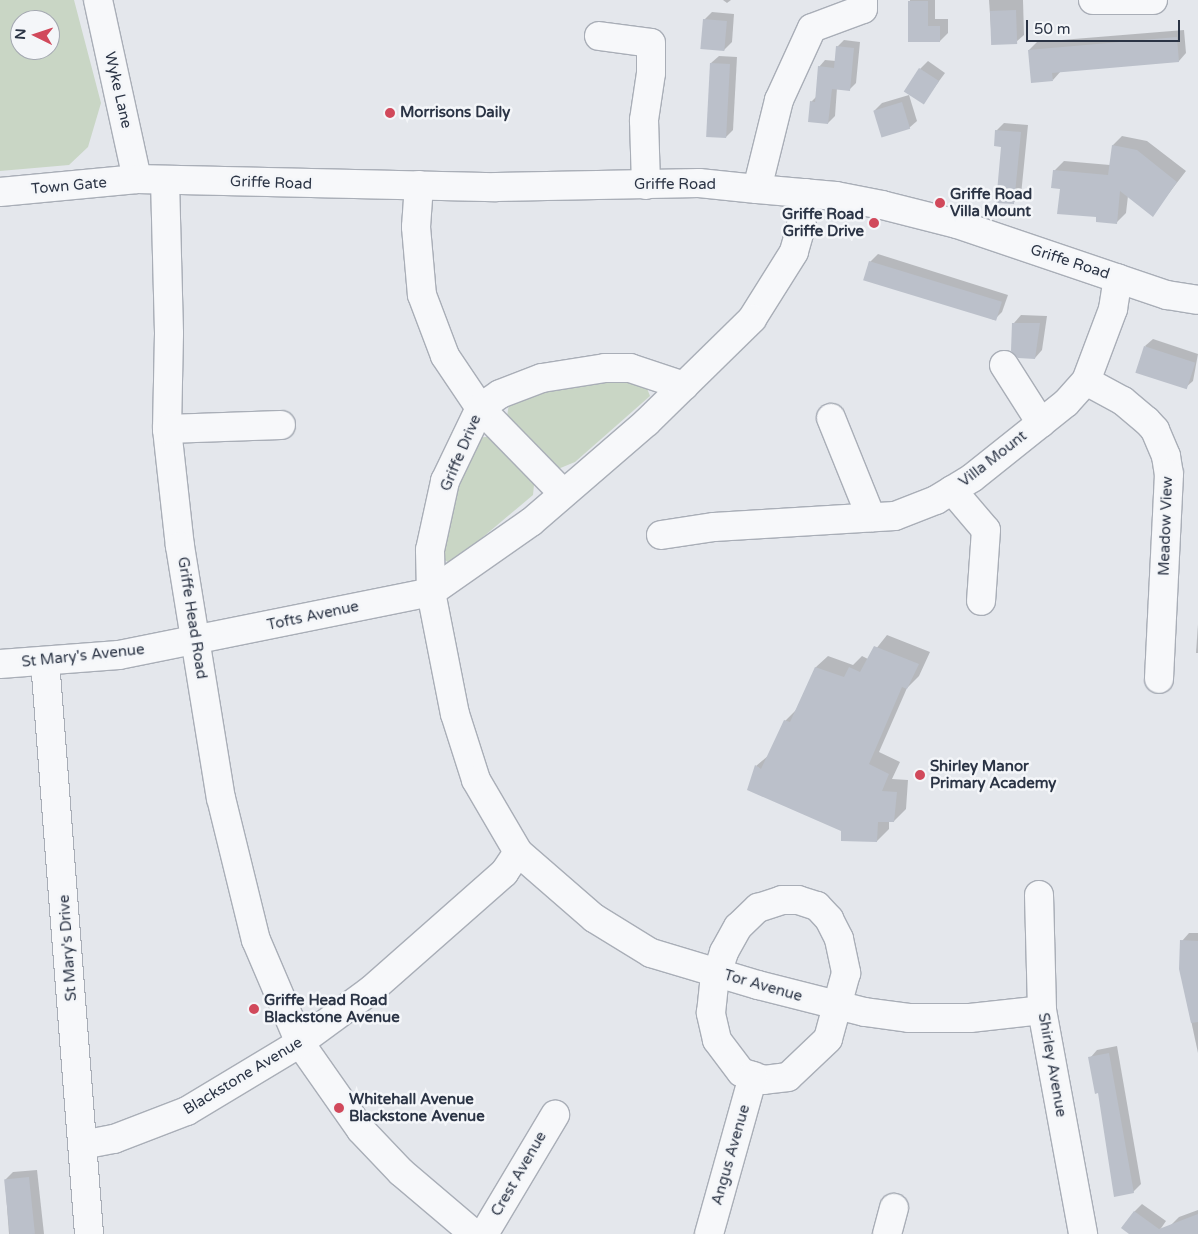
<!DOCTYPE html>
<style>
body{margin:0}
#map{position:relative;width:1198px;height:1234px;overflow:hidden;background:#e4e7ec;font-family:"Varela Round",sans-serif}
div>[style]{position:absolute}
.green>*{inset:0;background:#c9d6c5}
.shadow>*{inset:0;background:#0003}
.building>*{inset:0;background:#bbc0ca;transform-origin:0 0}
.roads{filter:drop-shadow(1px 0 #a9aeb7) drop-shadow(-1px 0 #a9aeb7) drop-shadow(0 1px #a9aeb7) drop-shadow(0 -1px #a9aeb7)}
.minor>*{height:28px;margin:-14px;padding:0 14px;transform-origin:14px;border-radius:14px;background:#f7f8fa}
.dots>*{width:14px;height:14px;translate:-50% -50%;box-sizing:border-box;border:2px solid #f4f6f9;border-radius:50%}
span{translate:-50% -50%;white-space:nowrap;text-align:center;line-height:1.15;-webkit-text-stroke:5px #f4f6f9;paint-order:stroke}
.street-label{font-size:15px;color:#2b3445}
.poi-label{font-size:15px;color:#2b3445;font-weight:700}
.left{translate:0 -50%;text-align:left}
.right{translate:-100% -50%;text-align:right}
.north{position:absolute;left:10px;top:10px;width:50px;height:50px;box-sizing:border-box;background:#f4f6f9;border:1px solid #a4a8b1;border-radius:50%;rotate:274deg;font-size:14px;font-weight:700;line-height:20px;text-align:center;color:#2b3445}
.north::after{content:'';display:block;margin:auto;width:18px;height:22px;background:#d1495b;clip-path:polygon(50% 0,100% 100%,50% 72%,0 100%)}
.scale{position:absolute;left:1026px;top:20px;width:154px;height:22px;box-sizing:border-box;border:2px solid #2b3445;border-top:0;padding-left:6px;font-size:15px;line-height:18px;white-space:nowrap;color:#2b3445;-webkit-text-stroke:4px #f4f6f9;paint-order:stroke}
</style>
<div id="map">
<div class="green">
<i style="clip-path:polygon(evenodd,0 0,74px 0,101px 103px,88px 147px,69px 165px,0 171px,0 0,20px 20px,50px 20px,50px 50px,20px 50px,20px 20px)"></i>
<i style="clip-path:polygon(612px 378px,645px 383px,650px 396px,575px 462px,558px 469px,507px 417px,509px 403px,562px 383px)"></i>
<i style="clip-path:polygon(494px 436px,535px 475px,533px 495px,451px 564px,438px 556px,452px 482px,476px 438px)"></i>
</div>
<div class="shadow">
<i style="clip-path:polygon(723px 0,731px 0,727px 3px)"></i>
<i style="clip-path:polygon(910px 0,935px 0,935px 19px,948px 19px,948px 33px,940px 41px,909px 41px)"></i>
<i style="clip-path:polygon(989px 0,1023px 0,1024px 35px,1016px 42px,992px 43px)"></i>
<i style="clip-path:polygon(712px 12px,734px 14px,732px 42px,724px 50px,704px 20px)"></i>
<i style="clip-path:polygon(1184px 30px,1186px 53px,1179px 61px,1061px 71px,1053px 80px,1029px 50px,1037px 42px)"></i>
<i style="clip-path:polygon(844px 40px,860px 42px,856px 83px,850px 89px,837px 88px,835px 116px,828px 123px,811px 102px,816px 97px,819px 67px,825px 60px,836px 61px,837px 47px)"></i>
<i style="clip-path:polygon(719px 56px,737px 57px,733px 130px,725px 138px,711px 63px)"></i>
<i style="clip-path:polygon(928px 61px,945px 73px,923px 103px,920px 69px)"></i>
<i style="clip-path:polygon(909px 95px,917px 121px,909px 128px,874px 111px,882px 103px)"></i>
<i style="clip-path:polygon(1004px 123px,1028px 125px,1021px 195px,1013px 203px,1002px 145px,996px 131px)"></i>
<i style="clip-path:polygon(1122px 136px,1147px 141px,1186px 171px,1152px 215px,1128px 196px,1126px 213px,1117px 222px,1097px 216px,1061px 187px,1054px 171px,1064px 161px,1110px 165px,1113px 145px)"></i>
<i style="clip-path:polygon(878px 254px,1008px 295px,1002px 312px,994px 320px,870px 262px)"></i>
<i style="clip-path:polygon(1021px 315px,1047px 316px,1042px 350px,1035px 358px,1014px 323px)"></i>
<i style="clip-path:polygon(1153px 339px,1198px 354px,1193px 381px,1185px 388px,1145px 346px)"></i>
<i style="clip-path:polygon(1198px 624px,1198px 653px,1196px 653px)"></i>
<i style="clip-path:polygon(887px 635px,930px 652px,919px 676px,907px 688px,879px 752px,900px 762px,892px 779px,908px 780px,906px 809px,894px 821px,889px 821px,889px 829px,877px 841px,842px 830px,756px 766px,769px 755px,785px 721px,798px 708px,816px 667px,828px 656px,853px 665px,862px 656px,868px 659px)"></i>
<i style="clip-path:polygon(1189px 933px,1198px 933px,1198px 1053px,1180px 969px,1182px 941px)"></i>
<i style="clip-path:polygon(1117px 1046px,1141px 1184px,1133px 1192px,1090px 1058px,1097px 1050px)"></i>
<i style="clip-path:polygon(37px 1170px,44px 1234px,9px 1234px,5px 1180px,13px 1172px)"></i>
<i style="clip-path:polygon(1142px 1204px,1166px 1221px,1157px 1234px,1132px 1234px,1134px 1212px)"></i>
<i style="clip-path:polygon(1198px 1210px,1198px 1234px,1175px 1234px,1171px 1225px,1179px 1217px)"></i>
</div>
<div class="building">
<i style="clip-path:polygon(908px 1px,928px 1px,928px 26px,940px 26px,940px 42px,908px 42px)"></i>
<i style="left:1016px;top:10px;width:34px;height:26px;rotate:88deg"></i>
<i style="left:703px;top:19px;width:24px;height:30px;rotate:5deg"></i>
<i style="clip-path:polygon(1177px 37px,1179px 62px,1052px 73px,1053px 81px,1031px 83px,1028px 50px)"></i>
<i style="clip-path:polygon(836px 46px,854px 48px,850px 91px,832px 89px,828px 124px,808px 122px,810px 101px,815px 102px,818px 66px,834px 68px)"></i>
<i style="left:710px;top:63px;width:20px;height:74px;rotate:3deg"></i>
<i style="left:919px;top:68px;width:24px;height:28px;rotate:33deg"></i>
<i style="left:902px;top:102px;width:28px;height:30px;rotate:73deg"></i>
<i style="clip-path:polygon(995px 130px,1021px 132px,1014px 204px,996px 203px,1001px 147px,994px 146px)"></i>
<i style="clip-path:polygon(1112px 145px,1137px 150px,1177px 182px,1153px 217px,1120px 191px,1117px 224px,1096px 222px,1096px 217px,1057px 214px,1060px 189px,1051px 188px,1053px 170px,1108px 175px)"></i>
<i style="left:869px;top:261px;width:139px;height:20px;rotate:17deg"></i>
<i style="clip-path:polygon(1012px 323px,1040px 323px,1035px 359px,1018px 358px,1011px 351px)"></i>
<i style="left:1144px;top:346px;width:54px;height:28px;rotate:18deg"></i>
<i style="clip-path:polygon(874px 646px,919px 664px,907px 689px,902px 687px,869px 764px,889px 774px,882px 791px,897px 792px,894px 822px,878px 822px,877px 842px,841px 841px,841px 831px,747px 790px,755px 765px,761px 769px,784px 720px,790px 722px,815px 667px,844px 677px,849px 667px,860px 672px)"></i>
<i style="clip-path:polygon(1180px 940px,1198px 941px,1198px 1022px,1191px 1023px,1179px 969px)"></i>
<i style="clip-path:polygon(1109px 1053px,1134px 1193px,1114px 1197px,1098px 1093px,1095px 1094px,1088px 1057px)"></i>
<i style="left:29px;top:1177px;width:57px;height:25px;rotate:84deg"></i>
<i style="clip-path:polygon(1134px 1211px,1159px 1229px,1198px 1214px,1198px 1234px,1129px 1234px,1121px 1228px)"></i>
</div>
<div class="roads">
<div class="minor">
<i style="left:98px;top:0;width:183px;rotate:77.7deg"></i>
<i style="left:1093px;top:0;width:60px"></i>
<i style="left:599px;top:36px;width:52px;rotate:7.7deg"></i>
<i style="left:651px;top:43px;width:30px;rotate:90deg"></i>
<i style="left:651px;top:73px;width:48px;rotate:98.5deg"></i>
<i style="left:644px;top:120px;width:65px;rotate:88.2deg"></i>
<i style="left:165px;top:180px;width:154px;rotate:88.5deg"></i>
<i style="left:169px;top:334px;width:95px;rotate:91.2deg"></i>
<i style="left:167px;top:429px;width:118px;rotate:83.7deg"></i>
<i style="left:180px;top:546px;width:255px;rotate:80.8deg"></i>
<i style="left:221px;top:798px;width:146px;rotate:76.2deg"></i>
<i style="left:256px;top:940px;width:112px;rotate:66.9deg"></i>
<i style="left:300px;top:1043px;width:106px;rotate:55deg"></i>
<i style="left:361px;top:1130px;width:58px;rotate:46.4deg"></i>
<i style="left:401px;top:1172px;width:96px;rotate:40.3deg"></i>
<i style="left:419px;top:185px;width:42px;rotate:94.1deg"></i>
<i style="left:416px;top:227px;width:68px;rotate:85deg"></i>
<i style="left:422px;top:295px;width:65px;rotate:69.3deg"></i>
<i style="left:445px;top:356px;width:63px;rotate:56.1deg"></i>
<i style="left:480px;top:408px;width:117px;rotate:45.7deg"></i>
<i style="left:757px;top:189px;width:92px;rotate:-76.1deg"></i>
<i style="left:779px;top:100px;width:79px;rotate:-65.4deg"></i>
<i style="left:812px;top:28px;width:54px;rotate:-20.4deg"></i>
<i style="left:863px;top:9px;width:9px;rotate:-90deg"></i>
<i style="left:0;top:192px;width:138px;rotate:-5.4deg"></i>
<i style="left:137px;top:179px;width:359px;rotate:1.3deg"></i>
<i style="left:496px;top:187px;width:203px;rotate:-1.1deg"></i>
<i style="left:699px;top:183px;width:58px;rotate:5.9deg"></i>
<i style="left:757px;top:189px;width:79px;rotate:5.1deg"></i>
<i style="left:836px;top:196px;width:47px;rotate:11.1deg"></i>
<i style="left:882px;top:205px;width:77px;rotate:14.2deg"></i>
<i style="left:957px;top:224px;width:222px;rotate:18.7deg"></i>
<i style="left:1167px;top:295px;width:31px;rotate:9deg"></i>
<i style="left:805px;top:193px;width:34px;rotate:97deg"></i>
<i style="left:801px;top:227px;width:26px;rotate:106deg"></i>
<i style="left:794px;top:252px;width:79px;rotate:122.1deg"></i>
<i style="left:752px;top:319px;width:147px;rotate:135.6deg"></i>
<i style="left:647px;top:422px;width:153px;rotate:139.2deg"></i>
<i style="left:531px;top:522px;width:122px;rotate:145deg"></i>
<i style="left:431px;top:592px;width:124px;rotate:78.9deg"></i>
<i style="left:455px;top:714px;width:69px;rotate:72.3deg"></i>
<i style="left:476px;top:780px;width:83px;rotate:59.7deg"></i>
<i style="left:518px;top:852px;width:101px;rotate:41deg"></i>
<i style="left:594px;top:918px;width:67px;rotate:31.6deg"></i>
<i style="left:651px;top:953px;width:112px;rotate:16.7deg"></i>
<i style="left:758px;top:985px;width:110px;rotate:14.2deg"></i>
<i style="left:865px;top:1012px;width:44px;rotate:7.8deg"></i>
<i style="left:909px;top:1018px;width:61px"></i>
<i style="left:970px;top:1018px;width:72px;rotate:-6.3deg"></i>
<i style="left:1004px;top:365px;width:69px;rotate:57.5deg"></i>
<i style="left:1086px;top:381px;width:42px;rotate:28.4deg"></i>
<i style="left:1123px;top:401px;width:31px;rotate:40deg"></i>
<i style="left:1147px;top:421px;width:12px;rotate:48deg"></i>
<i style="left:1155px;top:430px;width:28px;rotate:67deg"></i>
<i style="left:1166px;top:456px;width:18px;rotate:81deg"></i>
<i style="left:1169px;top:474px;width:205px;rotate:92.8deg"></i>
<i style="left:831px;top:418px;width:107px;rotate:68deg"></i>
<i style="left:167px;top:429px;width:114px;rotate:-2deg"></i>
<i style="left:952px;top:490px;width:52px;rotate:49.6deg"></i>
<i style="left:986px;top:530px;width:71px;rotate:94deg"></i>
<i style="left:661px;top:535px;width:54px;rotate:-8.6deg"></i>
<i style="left:714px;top:527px;width:181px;rotate:-3.5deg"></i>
<i style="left:895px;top:516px;width:44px;rotate:-21.3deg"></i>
<i style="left:936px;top:500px;width:42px;rotate:-31.4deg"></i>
<i style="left:972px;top:478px;width:120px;rotate:-38.6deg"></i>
<i style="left:1066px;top:403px;width:30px;rotate:-48deg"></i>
<i style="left:1086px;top:381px;width:77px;rotate:-69.4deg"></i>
<i style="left:1113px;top:309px;width:31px;rotate:-81deg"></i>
<i style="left:45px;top:661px;width:575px;rotate:85.61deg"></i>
<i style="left:0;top:664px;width:119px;rotate:-4.3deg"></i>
<i style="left:119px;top:655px;width:318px;rotate:-11.4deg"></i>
<i style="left:431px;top:592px;width:42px;rotate:-91.4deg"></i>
<i style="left:430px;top:550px;width:71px;rotate:-77.7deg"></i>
<i style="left:445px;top:481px;width:81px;rotate:-64.4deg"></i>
<i style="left:480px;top:408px;width:24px;rotate:-35deg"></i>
<i style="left:500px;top:394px;width:45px;rotate:-20.9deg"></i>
<i style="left:542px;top:378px;width:64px;rotate:-9deg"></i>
<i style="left:605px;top:368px;width:25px"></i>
<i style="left:630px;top:368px;width:57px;rotate:18.4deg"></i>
<i style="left:1039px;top:895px;width:115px;rotate:88.5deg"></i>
<i style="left:1042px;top:1010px;width:228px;rotate:79.6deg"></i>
<i style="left:782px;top:900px;width:16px"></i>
<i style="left:798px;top:900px;width:20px;rotate:18deg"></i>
<i style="left:817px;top:906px;width:18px;rotate:47deg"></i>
<i style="left:829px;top:919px;width:22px;rotate:63deg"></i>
<i style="left:839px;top:939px;width:35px;rotate:78deg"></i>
<i style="left:846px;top:973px;width:68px;rotate:105.3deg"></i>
<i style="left:828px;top:1039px;width:55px;rotate:136.5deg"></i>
<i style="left:788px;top:1077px;width:24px;rotate:173deg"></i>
<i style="left:764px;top:1080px;width:24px;rotate:-161deg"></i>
<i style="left:741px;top:1072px;width:40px;rotate:-127deg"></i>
<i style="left:717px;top:1040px;width:28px;rotate:-103deg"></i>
<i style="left:711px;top:1013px;width:30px;rotate:-84deg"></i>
<i style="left:714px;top:983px;width:33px;rotate:-72deg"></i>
<i style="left:724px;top:952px;width:29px;rotate:-61deg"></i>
<i style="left:738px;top:927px;width:28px;rotate:-44deg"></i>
<i style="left:758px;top:908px;width:25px;rotate:-18deg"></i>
<i style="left:82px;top:1145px;width:33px;rotate:-11deg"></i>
<i style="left:114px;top:1139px;width:78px;rotate:-21deg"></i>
<i style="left:187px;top:1111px;width:126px;rotate:-31deg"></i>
<i style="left:295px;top:1046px;width:93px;rotate:-36.3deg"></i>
<i style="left:370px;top:991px;width:179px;rotate:-41.4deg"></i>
<i style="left:504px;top:873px;width:25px;rotate:-56deg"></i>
<i style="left:484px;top:1234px;width:139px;rotate:-59.2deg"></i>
<i style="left:709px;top:1234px;width:164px;rotate:-74.4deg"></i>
<i style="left:887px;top:1234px;width:27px;rotate:-75deg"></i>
</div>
</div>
<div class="dots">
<i style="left:390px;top:113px;background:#d1495b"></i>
<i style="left:940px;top:203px;background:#d1495b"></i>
<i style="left:874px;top:223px;background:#d1495b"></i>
<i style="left:920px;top:775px;background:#d1495b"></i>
<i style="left:254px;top:1009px;background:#d1495b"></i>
<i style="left:339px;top:1108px;background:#d1495b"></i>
</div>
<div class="street-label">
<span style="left:118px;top:90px;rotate:77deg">Wyke Lane</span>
<span style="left:271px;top:183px;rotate:2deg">Griffe Road</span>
<span style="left:675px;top:185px">Griffe Road</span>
<span style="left:69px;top:186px;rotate:-5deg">Town Gate</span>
<span style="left:1070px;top:262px;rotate:18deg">Griffe Road</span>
<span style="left:461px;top:453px;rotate:-67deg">Griffe Drive</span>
<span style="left:993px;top:459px;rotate:-38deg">Villa Mount</span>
<span style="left:1166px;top:526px;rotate:-88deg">Meadow View</span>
<span style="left:313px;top:616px;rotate:-12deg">Tofts Avenue</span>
<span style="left:192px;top:618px;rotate:81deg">Griffe Head Road</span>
<span style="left:83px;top:656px;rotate:-6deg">St Mary's Avenue</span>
<span style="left:68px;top:948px;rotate:-94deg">St Mary's Drive</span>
<span style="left:763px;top:986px;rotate:16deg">Tor Avenue</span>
<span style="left:1052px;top:1065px;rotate:80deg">Shirley Avenue</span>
<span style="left:243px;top:1076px;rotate:-31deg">Blackstone Avenue</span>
<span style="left:731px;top:1155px;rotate:-74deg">Angus Avenue</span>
<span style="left:519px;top:1174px;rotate:-60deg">Crest Avenue</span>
</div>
<div class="poi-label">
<span class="left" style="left:400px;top:113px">Morrisons Daily</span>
<span class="left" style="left:950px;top:203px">Griffe Road<br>Villa Mount</span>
<span class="right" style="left:864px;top:223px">Griffe Road<br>Griffe Drive</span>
<span class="left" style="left:930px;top:775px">Shirley Manor<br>Primary Academy</span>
<span class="left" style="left:264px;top:1009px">Griffe Head Road<br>Blackstone Avenue</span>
<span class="left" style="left:349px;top:1108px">Whitehall Avenue<br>Blackstone Avenue</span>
</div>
<div class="north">N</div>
<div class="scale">50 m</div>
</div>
